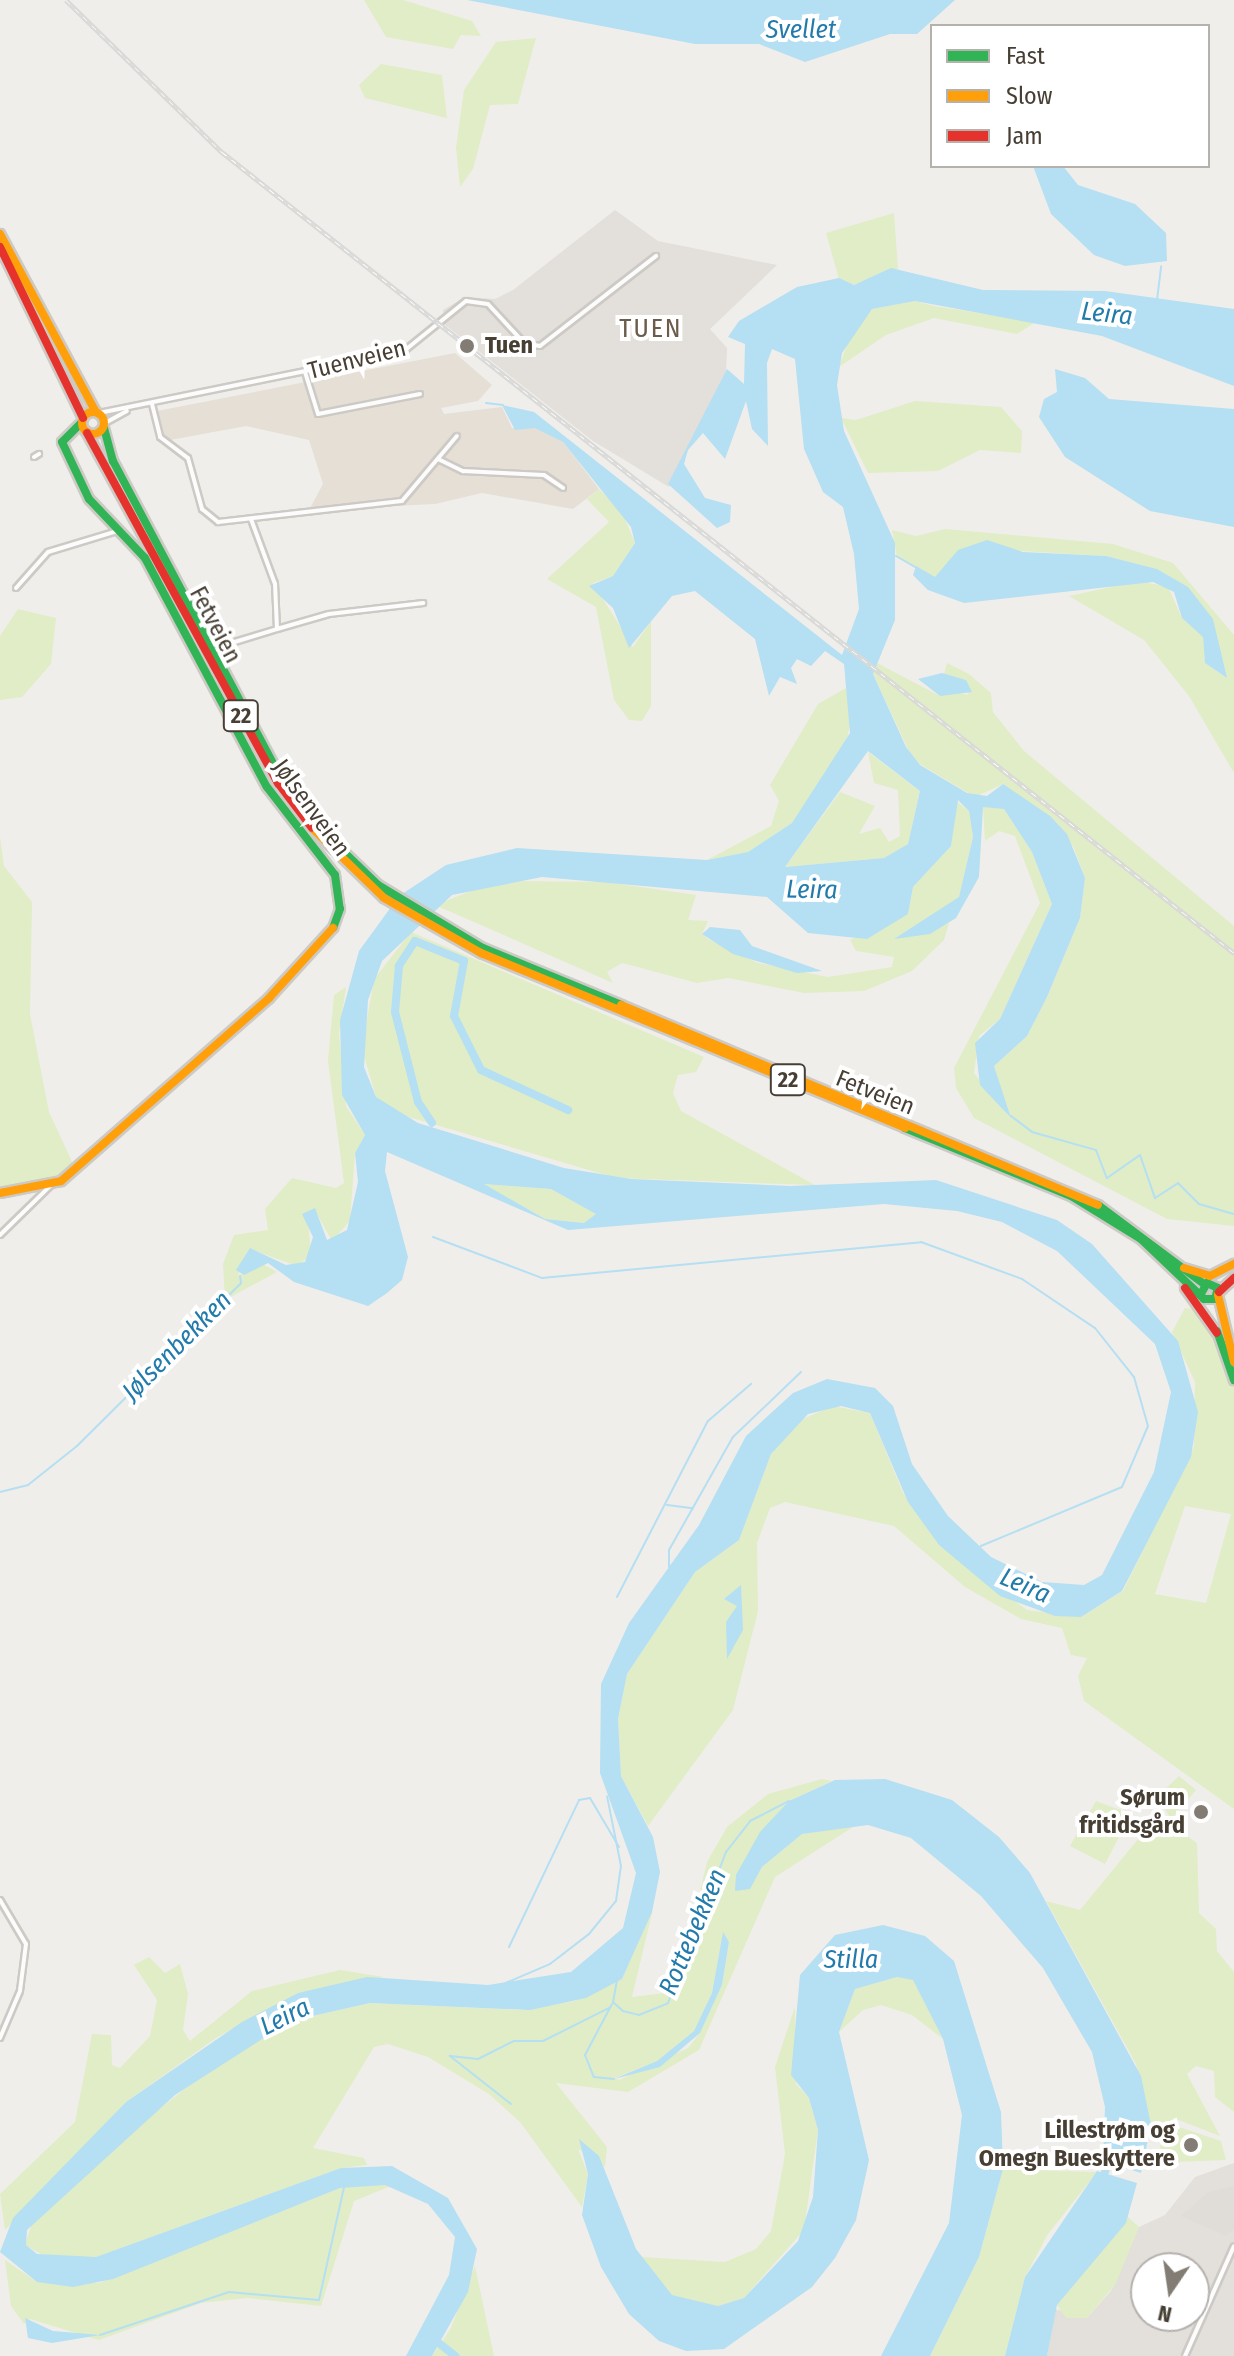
<!DOCTYPE html>
<meta charset="utf-8">
<style>
body{margin:0}
#map{position:relative;width:1234px;height:2356px;overflow:hidden;background:#f0eeea;font-family:"Fira Sans Condensed",sans-serif}
div>[style]{position:absolute}
.residential>*{inset:0;background:#e5dfd6}
.industrial>*{inset:0;background:#e3dfda}
.green>*{inset:0;background:#e0edc7}
.parking>*{inset:0;background:#e0ddd8}
.water>*{inset:0;background:#b5dff2}
.stream>*{height:2px;margin:-1px;padding:0 1px;transform-origin:1px;border-radius:1px;background:#b5dff2}
.river>*{height:8px;margin:-4px;padding:0 4px;transform-origin:4px;border-radius:4px;background:#b5dff2}
.roads{filter:drop-shadow(2px 0 #cdcac5) drop-shadow(-2px 0 #cdcac5) drop-shadow(0 2px #cdcac5) drop-shadow(0 -2px #cdcac5)}
.street>*{height:4px;margin:-2px;padding:0 2px;transform-origin:2px;border-radius:2px;background:#fdfcfc}
.fast>*{height:8px;margin:-4px;padding:0 4px;transform-origin:4px;border-radius:4px;background:#30b455}
.slow>*{height:8px;margin:-4px;padding:0 4px;transform-origin:4px;border-radius:4px;background:#ff9f0a}
.slow>.ring{margin:-4px;padding:0;box-sizing:content-box;background:none;border:8px solid #ff9f0a;border-radius:50%}
.jam>*{height:8px;margin:-4px;padding:0 4px;transform-origin:4px;border-radius:4px;background:#e5322d}
.rail>*{height:5px;margin-top:-2.5px;transform-origin:0;background:repeating-linear-gradient(90deg,#fff 0 6px,#d9d9d8 0 12px);box-sizing:border-box;border-block:2px solid #d9d9d8}
.dots>*{width:22px;height:22px;translate:-50% -50%;box-sizing:border-box;border:4px solid #fff;border-radius:50%}
span{translate:-50% -50%;white-space:nowrap;text-align:center;line-height:1.15;-webkit-text-stroke:8px #fff;paint-order:stroke}
.shield-label span{padding:2px 6px;background:#fff;border:2px solid;border-radius:6px;-webkit-text-stroke-width:0}
.shield-label{font-size:22px;color:#473f34;font-weight:700}
.poi-label{font-size:24px;color:#473f34;font-weight:700}
.left{translate:0 -50%;text-align:left}
.right{translate:-100% -50%;text-align:right}
.street-label{font-size:24px;color:#473f34}
.water-label{font-size:26px;color:#227bab;font-style:italic}
.neighbourhood-label{font-size:26px;color:#6b5c4b;letter-spacing:2px}
.legend{position:absolute;left:930px;top:24px;width:280px;height:144px;box-sizing:border-box;background:#fff;border:2px solid #b5b2ae;margin:0;padding:10px 14px;list-style:none;font-size:24px;color:#473f34}
.legend li{display:flex;align-items:center;gap:16px;height:40px}
.legend b{width:40px;border:2px solid #b5b2ae}
.north{position:absolute;left:1130px;top:2252px;width:80px;height:80px;box-sizing:border-box;background:#fff;border:2px solid #b5b2ae;border-radius:50%;rotate:193deg;font-size:22px;font-weight:700;line-height:32px;text-align:center;color:#473f34}
.north::after{content:'';display:block;margin:auto;width:28px;height:36px;background:#827c74;clip-path:polygon(50% 0,100% 100%,50% 72%,0 100%)}
</style>
<div id="map">
<div class="residential">
<i style="clip-path:polygon(455px 353px,492px 385px,478px 401px,441px 408px,444px 414px,502px 407px,512px 428px,535px 427px,563px 442px,599px 489px,573px 509px,482px 493px,435px 504px,309px 510px,323px 484px,309px 440px,246px 426px,165px 441px,157px 411px)"></i>
</div>
<div class="industrial">
<i style="clip-path:polygon(615px 210px,658px 241px,777px 265px,710px 329px,727px 348px,726px 371px,669px 487px,593px 441px,444px 324px,443px 310px,465px 297px,495px 299px,513px 290px)"></i>
<i style="clip-path:polygon(evenodd,1234px 2163px,1234px 2356px,1047px 2356px,1055px 2309px,1087px 2318px,1111px 2291px,1139px 2227px,1165px 2215px,1195px 2177px,1234px 2163px,1146px 2268px,1194px 2268px,1194px 2316px,1146px 2316px,1146px 2268px)"></i>
</div>
<div class="green">
<i style="clip-path:polygon(364px 0,403px 0,472px 21px,481px 36px,461px 35px,453px 49px,386px 37px)"></i>
<i style="clip-path:polygon(536px 38px,518px 104px,490px 105px,473px 169px,460px 187px,456px 148px,464px 90px,496px 42px)"></i>
<i style="clip-path:polygon(381px 64px,442px 75px,447px 118px,365px 98px,359px 85px)"></i>
<i style="clip-path:polygon(894px 213px,898px 269px,853px 285px,839px 279px,826px 233px)"></i>
<i style="clip-path:polygon(915px 301px,934px 306px,1036px 322px,1017px 334px,934px 318px,886px 335px,839px 367px,851px 333px,872px 309px)"></i>
<i style="clip-path:polygon(915px 401px,1001px 407px,1022px 431px,1021px 453px,980px 450px,938px 471px,868px 473px,841px 418px,856px 420px)"></i>
<i style="clip-path:polygon(599px 489px,622px 512px,635px 543px,613px 576px,593px 583px,633px 647px,651px 621px,651px 706px,642px 721px,629px 720px,614px 700px,596px 607px,547px 579px,609px 522px,587px 499px)"></i>
<i style="clip-path:polygon(945px 529px,1113px 544px,1173px 563px,1234px 635px,1234px 773px,1189px 696px,1144px 640px,1069px 596px,1139px 581px,1168px 587px,1182px 618px,1203px 636px,1205px 663px,1225px 677px,1213px 620px,1187px 587px,1157px 569px,1106px 556px,1021px 551px,932px 578px,897px 557px,892px 530px,916px 536px)"></i>
<i style="clip-path:polygon(18px 609px,56px 618px,51px 664px,22px 697px,0 700px,0 636px)"></i>
<i style="clip-path:polygon(877px 663px,940px 696px,949px 690px,968px 695px,966px 680px,944px 674px,947px 663px,969px 674px,991px 693px,993px 712px,1024px 751px,1234px 926px,1234px 1226px,1167px 1219px,974px 1118px,956px 1088px,954px 1068px,1040px 903px,1015px 836px,999px 831px,985px 841px,983px 806px,1004px 809px,1032px 852px,1052px 904px,1000px 1019px,979px 1036px,974px 1073px,1010px 1118px,994px 1066px,1027px 1036px,1047px 997px,1080px 918px,1085px 878px,1073px 846px,1003px 784px,975px 797px,913px 760px,873px 674px)"></i>
<i style="clip-path:polygon(846px 688px,853px 711px,846px 743px,792px 823px,748px 852px,707px 860px,771px 826px,779px 801px,770px 785px,818px 704px)"></i>
<i style="clip-path:polygon(868px 752px,920px 791px,908px 844px,884px 858px,785px 867px,840px 792px,875px 806px,859px 834px,880px 828px,889px 842px,900px 836px,898px 790px,874px 783px)"></i>
<i style="clip-path:polygon(956px 801px,969px 811px,973px 837px,959px 898px,894px 939px,949px 923px,944px 940px,912px 971px,864px 991px,804px 993px,728px 978px,697px 983px,622px 963px,607px 972px,613px 983px,435px 905px,497px 881px,606px 882px,696px 895px,688px 920px,708px 921px,702px 934px,708px 939px,758px 963px,828px 977px,892px 967px,894px 957px,856px 951px,850px 940px,908px 914px,913px 887px,951px 846px)"></i>
<i style="clip-path:polygon(0 837px,4px 866px,32px 902px,30px 1014px,49px 1112px,74px 1166px,59px 1185px,0 1191px)"></i>
<i style="clip-path:polygon(411px 932px,704px 1057px,696px 1072px,678px 1075px,673px 1093px,681px 1111px,815px 1185px,616px 1178px,402px 1115px,376px 1097px,362px 1049px,374px 979px)"></i>
<i style="clip-path:polygon(346px 987px,339px 1034px,346px 1106px,365px 1135px,355px 1153px,350px 1221px,332px 1241px,317px 1214px,308px 1221px,311px 1255px,297px 1266px,250px 1249px,238px 1276px,261px 1263px,277px 1272px,225px 1300px,223px 1264px,234px 1235px,268px 1230px,265px 1209px,292px 1178px,336px 1188px,344px 1183px,328px 1061px,334px 995px)"></i>
<i style="clip-path:polygon(483px 1184px,551px 1189px,597px 1214px,585px 1223px,545px 1219px)"></i>
<i style="clip-path:polygon(evenodd,1185px 1308px,1200px 1310px,1234px 1367px,1234px 1809px,1084px 1701px,1078px 1676px,1087px 1658px,1071px 1655px,1062px 1628px,1021px 1619px,965px 1587px,894px 1526px,785px 1502px,770px 1508px,757px 1543px,758px 1611px,733px 1710px,648px 1826px,621px 1776px,618px 1719px,627px 1674px,695px 1572px,739px 1540px,771px 1454px,796px 1422px,833px 1406px,870px 1413px,903px 1493px,939px 1545px,1027px 1610px,1081px 1617px,1123px 1591px,1194px 1447px,1195px 1382px,1172px 1332px,1185px 1308px,1185px 1506px,1231px 1514px,1206px 1603px,1155px 1594px,1185px 1506px)"></i>
<i style="clip-path:polygon(1179px 1776px,1196px 1790px,1171px 1819px,1158px 1796px)"></i>
<i style="clip-path:polygon(evenodd,822px 1779px,832px 1781px,789px 1801px,766px 1826px,749px 1889px,762px 1867px,802px 1834px,856px 1825px,775px 1877px,699px 2050px,628px 2092px,556px 2083px,607px 2147px,605px 2167px,578px 2149px,588px 2174px,582px 2207px,520px 2122px,489px 2094px,428px 2057px,388px 2044px,374px 2047px,313px 2148px,364px 2158px,367px 2165px,341px 2168px,96px 2257px,48px 2258px,25px 2245px,33px 2220px,154px 2113px,217px 2064px,290px 2021px,370px 2003px,520px 2010px,575px 2001px,622px 1979px,653px 1909px,632px 1997px,665px 1993px,684px 1958px,707px 1862px,727px 1827px,768px 1794px,822px 1779px,723px 1933px,729px 1942px,722px 1985px,700px 2033px,688px 2048px,619px 2080px,615px 2078px,657px 2061px,694px 2031px,712px 1993px,723px 1933px)"></i>
<i style="clip-path:polygon(1096px 1801px,1131px 1814px,1105px 1864px,1070px 1846px)"></i>
<i style="clip-path:polygon(1173px 1826px,1197px 1843px,1199px 1913px,1216px 1929px,1217px 1951px,1234px 1972px,1234px 2112px,1215px 2097px,1214px 2071px,1196px 2066px,1187px 2074px,1220px 2136px,1176px 2119px,1151px 2130px,1136px 2064px,1046px 1901px,1080px 1910px,1139px 1838px)"></i>
<i style="clip-path:polygon(149px 1957px,165px 1973px,180px 1964px,188px 1994px,183px 2030px,190px 2041px,252px 1991px,340px 1970px,384px 1977px,298px 1993px,216px 2038px,126px 2102px,5px 2230px,0 2194px,75px 2122px,92px 2034px,111px 2035px,112px 2065px,120px 2068px,150px 2036px,157px 2000px,134px 1965px)"></i>
<i style="clip-path:polygon(897px 1977px,913px 1979px,943px 2039px,912px 2015px,881px 2005px,863px 2010px,839px 2032px,855px 1989px)"></i>
<i style="clip-path:polygon(795px 2007px,796px 2084px,809px 2098px,818px 2130px,804px 2230px,744px 2298px,718px 2306px,672px 2295px,640px 2257px,725px 2262px,756px 2249px,771px 2231px,785px 2154px,775px 2067px)"></i>
<i style="clip-path:polygon(1167px 2123px,1221px 2141px,1226px 2160px,1177px 2162px,1160px 2148px)"></i>
<i style="clip-path:polygon(1003px 2169px,1097px 2172px,1048px 2234px,1025px 2277px,1005px 2356px,930px 2356px,979px 2257px)"></i>
<i style="clip-path:polygon(371px 2183px,391px 2186px,354px 2201px,321px 2306px,248px 2298px,201px 2303px,99px 2340px,30px 2319px,24px 2324px,11px 2306px,5px 2260px,37px 2282px,99px 2283px,340px 2188px)"></i>
<i style="clip-path:polygon(1128px 2217px,1139px 2227px,1115px 2285px,1087px 2318px,1066px 2318px,1057px 2305px)"></i>
<i style="clip-path:polygon(475px 2266px,494px 2356px,432px 2356px,450px 2330px)"></i>
</div>
<div class="parking">
<i style="clip-path:polygon(1234px 2186px,1234px 2229px,1226px 2236px,1181px 2216px,1208px 2192px)"></i>
</div>
<div class="water">
<i style="clip-path:polygon(467px 0,955px 0,917px 34px,890px 34px,805px 62px,759px 44px,695px 44px)"></i>
<i style="clip-path:polygon(1033px 166px,1063px 166px,1078px 185px,1135px 204px,1166px 233px,1167px 261px,1125px 266px,1094px 255px,1051px 214px)"></i>
<i style="clip-path:polygon(evenodd,891px 268px,983px 290px,1105px 291px,1234px 309px,1234px 386px,1102px 336px,915px 301px,872px 309px,842px 353px,837px 385px,844px 431px,895px 543px,895px 620px,873px 674px,906px 747px,920px 765px,967px 793px,987px 796px,1003px 784px,1050px 816px,1067px 834px,1085px 878px,1080px 918px,1047px 997px,1027px 1036px,994px 1066px,1011px 1118px,980px 1085px,975px 1043px,1000px 1019px,1052px 904px,1032px 852px,1004px 809px,983px 807px,979px 877px,956px 918px,930px 934px,894px 939px,959px 897px,973px 837px,969px 811px,958px 800px,951px 846px,913px 887px,908px 914px,867px 939px,808px 933px,767px 897px,542px 877px,452px 895px,382px 961px,368px 1000px,364px 1067px,376px 1097px,418px 1123px,564px 1168px,631px 1179px,790px 1186px,936px 1180px,1057px 1220px,1092px 1244px,1178px 1341px,1198px 1412px,1191px 1457px,1122px 1591px,1081px 1617px,1055px 1616px,1000px 1596px,939px 1545px,908px 1502px,870px 1413px,841px 1406px,808px 1414px,771px 1454px,739px 1540px,695px 1572px,627px 1674px,618px 1719px,621px 1776px,653px 1837px,660px 1872px,652px 1912px,622px 1979px,586px 1998px,530px 2010px,370px 2003px,290px 2021px,175px 2095px,27px 2230px,26px 2245px,37px 2254px,96px 2257px,341px 2168px,392px 2166px,448px 2198px,477px 2249px,468px 2292px,432px 2356px,406px 2356px,449px 2275px,455px 2237px,428px 2204px,385px 2185px,340px 2188px,113px 2279px,73px 2287px,37px 2282px,0 2252px,13px 2218px,126px 2102px,242px 2022px,298px 1993px,367px 1977px,488px 1985px,571px 1972px,623px 1928px,636px 1873px,600px 1773px,601px 1684px,629px 1623px,699px 1525px,746px 1436px,793px 1393px,827px 1379px,875px 1388px,893px 1406px,912px 1464px,948px 1516px,991px 1557px,1042px 1582px,1084px 1585px,1102px 1575px,1154px 1472px,1171px 1392px,1155px 1344px,1057px 1251px,1002px 1222px,957px 1211px,884px 1204px,568px 1230px,387px 1152px,385px 1171px,408px 1257px,402px 1280px,387px 1293px,368px 1306px,294px 1282px,268px 1263px,244px 1275px,236px 1270px,250px 1248px,286px 1265px,305px 1262px,313px 1237px,302px 1214px,315px 1208px,327px 1240px,347px 1230px,358px 1182px,355px 1153px,365px 1135px,342px 1095px,340px 1020px,359px 951px,399px 896px,446px 865px,517px 848px,707px 860px,748px 852px,792px 823px,850px 733px,844px 664px,825px 651px,811px 666px,797px 659px,791px 668px,797px 684px,780px 677px,769px 696px,755px 639px,695px 591px,672px 596px,629px 648px,613px 608px,589px 586px,613px 576px,635px 543px,631px 527px,563px 442px,535px 428px,515px 430px,502px 405px,534px 412px,842px 655px,859px 609px,854px 554px,843px 507px,823px 492px,804px 449px,795px 359px,772px 349px,767px 363px,768px 446px,752px 429px,746px 401px,725px 459px,703px 433px,688px 450px,684px 464px,705px 498px,731px 505px,730px 522px,717px 528px,668px 484px,727px 369px,744px 384px,745px 344px,728px 337px,739px 321px,797px 287px,839px 278px,854px 285px,891px 268px,868px 751px,920px 791px,908px 844px,884px 858px,785px 867px,868px 751px,891px 268px,484px 1184px,551px 1189px,596px 1214px,584px 1223px,545px 1219px,484px 1184px)"></i>
<i style="clip-path:polygon(1055px 369px,1085px 378px,1109px 399px,1234px 409px,1234px 527px,1150px 511px,1065px 457px,1039px 417px,1044px 399px,1057px 392px)"></i>
<i style="clip-path:polygon(987px 540px,1023px 552px,1106px 556px,1157px 569px,1188px 587px,1213px 619px,1227px 678px,1205px 663px,1203px 637px,1182px 618px,1174px 592px,1153px 582px,964px 603px,928px 590px,913px 575px,916px 566px,935px 577px,958px 550px)"></i>
<i style="clip-path:polygon(942px 673px,966px 680px,972px 692px,940px 696px,918px 679px)"></i>
<i style="clip-path:polygon(710px 927px,740px 930px,752px 946px,822px 971px,797px 973px,733px 954px,702px 934px)"></i>
<i style="clip-path:polygon(741px 1585px,743px 1630px,727px 1659px,726px 1622px,737px 1606px,724px 1599px)"></i>
<i style="clip-path:polygon(885px 1779px,952px 1800px,999px 1837px,1030px 1873px,1141px 2076px,1151px 2125px,1141px 2173px,1103px 2161px,1105px 2107px,1092px 2052px,1043px 1968px,981px 1896px,911px 1838px,868px 1825px,802px 1834px,762px 1867px,750px 1889px,735px 1891px,736px 1875px,760px 1832px,789px 1801px,835px 1780px)"></i>
<i style="clip-path:polygon(883px 1925px,925px 1936px,954px 1961px,1001px 2112px,1003px 2169px,979px 2257px,930px 2356px,881px 2356px,949px 2223px,962px 2115px,943px 2039px,913px 1980px,897px 1977px,855px 1989px,839px 2032px,869px 2160px,856px 2220px,835px 2258px,812px 2287px,724px 2349px,686px 2351px,659px 2341px,629px 2314px,601px 2267px,582px 2215px,588px 2174px,579px 2139px,599px 2156px,636px 2249px,672px 2295px,718px 2306px,744px 2298px,798px 2241px,813px 2197px,818px 2130px,809px 2098px,791px 2075px,800px 1975px,835px 1935px)"></i>
<i style="clip-path:polygon(723px 1932px,729px 1942px,722px 1985px,700px 2033px,660px 2067px,614px 2079px,657px 2061px,694px 2031px,712px 1993px)"></i>
<i style="clip-path:polygon(1097px 2171px,1137px 2183px,1126px 2223px,1057px 2305px,1047px 2356px,1005px 2356px,1025px 2277px)"></i>
<i style="clip-path:polygon(25px 2318px,53px 2331px,100px 2335px,52px 2343px,28px 2338px)"></i>
</div>
<div class="stream">
<i style="left:1157px;top:300px;width:34px;rotate:-83deg"></i>
<i style="left:486px;top:403px;width:17px;rotate:7deg"></i>
<i style="left:896px;top:556px;width:22px;rotate:30deg"></i>
<i style="left:1011px;top:1116px;width:26px;rotate:37deg"></i>
<i style="left:1032px;top:1132px;width:66px;rotate:15.7deg"></i>
<i style="left:1096px;top:1150px;width:30px;rotate:69deg"></i>
<i style="left:1107px;top:1178px;width:40px;rotate:-34.9deg"></i>
<i style="left:1140px;top:1155px;width:46px;rotate:70.8deg"></i>
<i style="left:1155px;top:1198px;width:27px;rotate:-33deg"></i>
<i style="left:1178px;top:1183px;width:30px;rotate:45deg"></i>
<i style="left:1199px;top:1204px;width:36px;rotate:16deg"></i>
<i style="left:433px;top:1237px;width:116px;rotate:20.6deg"></i>
<i style="left:542px;top:1278px;width:381px;rotate:-5.4deg"></i>
<i style="left:921px;top:1242px;width:108px;rotate:20.1deg"></i>
<i style="left:1022px;top:1279px;width:88px;rotate:33.9deg"></i>
<i style="left:1095px;top:1328px;width:63px;rotate:51.5deg"></i>
<i style="left:1134px;top:1377px;width:51px;rotate:74.1deg"></i>
<i style="left:1148px;top:1426px;width:66px;rotate:113.1deg"></i>
<i style="left:1122px;top:1487px;width:153px;rotate:157.3deg"></i>
<i style="left:0;top:1492px;width:29px;rotate:-14deg"></i>
<i style="left:28px;top:1485px;width:63px;rotate:-38.5deg"></i>
<i style="left:77px;top:1446px;width:231px;rotate:-44.8deg"></i>
<i style="left:241px;top:1283px;width:7px;rotate:-98deg"></i>
<i style="left:667px;top:1505px;width:26px;rotate:7deg"></i>
<i style="left:669px;top:1570px;width:20px;rotate:-90deg"></i>
<i style="left:669px;top:1550px;width:130px;rotate:-60.5deg"></i>
<i style="left:733px;top:1437px;width:94px;rotate:-43.7deg"></i>
<i style="left:617px;top:1597px;width:198px;rotate:-62.7deg"></i>
<i style="left:708px;top:1421px;width:57px;rotate:-40.7deg"></i>
<i style="left:509px;top:1947px;width:163px;rotate:-64.5deg"></i>
<i style="left:579px;top:1800px;width:11px;rotate:-10deg"></i>
<i style="left:590px;top:1798px;width:57px;rotate:59.4deg"></i>
<i style="left:617px;top:1980px;width:22px;rotate:100deg"></i>
<i style="left:613px;top:2002px;width:13px;rotate:42deg"></i>
<i style="left:623px;top:2011px;width:16px;rotate:14deg"></i>
<i style="left:639px;top:2015px;width:31px;rotate:-22deg"></i>
<i style="left:668px;top:2003px;width:162px;rotate:-69deg"></i>
<i style="left:726px;top:1852px;width:39px;rotate:-52deg"></i>
<i style="left:750px;top:1821px;width:44px;rotate:-27.1deg"></i>
<i style="left:501px;top:1985px;width:53px;rotate:-23.2deg"></i>
<i style="left:550px;top:1964px;width:49px;rotate:-37.6deg"></i>
<i style="left:589px;top:1934px;width:43px;rotate:-50.7deg"></i>
<i style="left:616px;top:1901px;width:35px;rotate:-82deg"></i>
<i style="left:621px;top:1866px;width:71px;rotate:-101.3deg"></i>
<i style="left:612px;top:2004px;width:58px;rotate:117.9deg"></i>
<i style="left:585px;top:2055px;width:24px;rotate:68deg"></i>
<i style="left:594px;top:2077px;width:20px;rotate:6deg"></i>
<i style="left:511px;top:2104px;width:78px;rotate:-141.8deg"></i>
<i style="left:450px;top:2056px;width:28px;rotate:6deg"></i>
<i style="left:478px;top:2059px;width:40px;rotate:-26.6deg"></i>
<i style="left:514px;top:2041px;width:29px"></i>
<i style="left:543px;top:2041px;width:74px;rotate:-26.6deg"></i>
<i style="left:100px;top:2335px;width:136px;rotate:-18.4deg"></i>
<i style="left:229px;top:2292px;width:90px;rotate:5.1deg"></i>
<i style="left:319px;top:2300px;width:116px;rotate:-77.5deg"></i>
</div>
<div class="river">
<i style="left:415px;top:941px;width:53px;rotate:22.2deg"></i>
<i style="left:464px;top:961px;width:56px;rotate:100.3deg"></i>
<i style="left:454px;top:1016px;width:60px;rotate:63.4deg"></i>
<i style="left:481px;top:1070px;width:96px;rotate:24.7deg"></i>
<i style="left:415px;top:941px;width:30px;rotate:123deg"></i>
<i style="left:399px;top:966px;width:46px;rotate:95deg"></i>
<i style="left:395px;top:1012px;width:93px;rotate:75.7deg"></i>
<i style="left:418px;top:1102px;width:25px;rotate:56deg"></i>
<i style="left:1105px;top:2172px;width:6px;rotate:-72deg"></i>
<i style="left:431px;top:2337px;width:31px;rotate:38deg"></i>
</div>
<div class="roads">
<div class="street">
<i style="left:305px;top:372px;width:44px;rotate:72.8deg"></i>
<i style="left:318px;top:414px;width:104px;rotate:-11.1deg"></i>
<i style="left:152px;top:404px;width:34px;rotate:76deg"></i>
<i style="left:160px;top:437px;width:35px;rotate:37deg"></i>
<i style="left:188px;top:458px;width:53px;rotate:74.6deg"></i>
<i style="left:202px;top:509px;width:21px;rotate:39deg"></i>
<i style="left:218px;top:522px;width:185px;rotate:-6.5deg"></i>
<i style="left:402px;top:501px;width:85px;rotate:-49.8deg"></i>
<i style="left:99px;top:413px;width:311px;rotate:-11.5deg"></i>
<i style="left:404px;top:351px;width:80px;rotate:-38.9deg"></i>
<i style="left:466px;top:301px;width:22px;rotate:8deg"></i>
<i style="left:488px;top:304px;width:53px;rotate:47.3deg"></i>
<i style="left:524px;top:343px;width:16px;rotate:11deg"></i>
<i style="left:540px;top:346px;width:147px;rotate:-37.8deg"></i>
<i style="left:105px;top:423px;width:25px;rotate:-29deg"></i>
<i style="left:34px;top:457px;width:6px;rotate:-31deg"></i>
<i style="left:438px;top:459px;width:28px;rotate:26deg"></i>
<i style="left:463px;top:471px;width:81px;rotate:2.8deg"></i>
<i style="left:544px;top:475px;width:23px;rotate:34deg"></i>
<i style="left:16px;top:588px;width:48px;rotate:-48.4deg"></i>
<i style="left:48px;top:552px;width:72px;rotate:-16.9deg"></i>
<i style="left:277px;top:629px;width:54px;rotate:-16.1deg"></i>
<i style="left:329px;top:614px;width:95px;rotate:-6.7deg"></i>
<i style="left:228px;top:644px;width:51px;rotate:-17deg"></i>
<i style="left:277px;top:629px;width:45px;rotate:-92.5deg"></i>
<i style="left:275px;top:584px;width:69px;rotate:-110.3deg"></i>
<i style="left:0;top:1235px;width:71px;rotate:-44.4deg"></i>
<i style="left:0;top:1900px;width:51px;rotate:59.4deg"></i>
<i style="left:26px;top:1944px;width:47px;rotate:97.3deg"></i>
<i style="left:20px;top:1991px;width:51px;rotate:113.1deg"></i>
<i style="left:1185px;top:2356px;width:120px;rotate:-66deg"></i>
</div>
<div class="fast">
<i style="left:82px;top:422px;width:28px;rotate:135deg"></i>
<i style="left:62px;top:442px;width:63px;rotate:64.7deg"></i>
<i style="left:89px;top:499px;width:81px;rotate:46.5deg"></i>
<i style="left:145px;top:558px;width:259px;rotate:62deg"></i>
<i style="left:267px;top:787px;width:111px;rotate:52.3deg"></i>
<i style="left:335px;top:875px;width:34px;rotate:82deg"></i>
<i style="left:340px;top:909px;width:20px;rotate:110deg"></i>
<i style="left:104px;top:428px;width:34px;rotate:75deg"></i>
<i style="left:113px;top:461px;width:344px;rotate:62.1deg"></i>
<i style="left:274px;top:765px;width:83px;rotate:53.8deg"></i>
<i style="left:323px;top:832px;width:76px;rotate:43.9deg"></i>
<i style="left:378px;top:885px;width:122px;rotate:31deg"></i>
<i style="left:483px;top:948px;width:149px;rotate:22.4deg"></i>
<i style="left:905px;top:1128px;width:182px;rotate:22.3deg"></i>
<i style="left:1073px;top:1197px;width:80px;rotate:31.7deg"></i>
<i style="left:1141px;top:1239px;width:87px;rotate:43.6deg"></i>
<i style="left:1204px;top:1299px;width:11px"></i>
<i style="left:1215px;top:1299px;width:11px;rotate:-75deg"></i>
<i style="left:1218px;top:1288px;width:12px;rotate:-156deg"></i>
<i style="left:1207px;top:1283px;width:13px;rotate:119deg"></i>
<i style="left:1098px;top:1205px;width:132px;rotate:36.7deg"></i>
<i style="left:1217px;top:1331px;width:52px;rotate:70.9deg"></i>
</div>
<div class="slow">
<i style="left:0;top:234px;width:202px;rotate:61.7deg"></i>
<i class="ring" style="left:82px;top:412px;width:14px;height:14px"></i>
<i style="left:312px;top:828px;width:100px;rotate:44.2deg"></i>
<i style="left:384px;top:898px;width:112px;rotate:29.6deg"></i>
<i style="left:481px;top:953px;width:459px;rotate:22.4deg"></i>
<i style="left:621px;top:1005px;width:517px;rotate:22.75deg"></i>
<i style="left:0;top:1193px;width:62px;rotate:-11.1deg"></i>
<i style="left:61px;top:1181px;width:277px;rotate:-41.3deg"></i>
<i style="left:269px;top:998px;width:95px;rotate:-47.6deg"></i>
<i style="left:1184px;top:1268px;width:27px;rotate:17deg"></i>
<i style="left:1210px;top:1276px;width:27px;rotate:-27deg"></i>
<i style="left:1218px;top:1295px;width:69px;rotate:76.6deg"></i>
</div>
<div class="jam">
<i style="left:0;top:247px;width:190px;rotate:64.1deg"></i>
<i style="left:87px;top:433px;width:399px;rotate:61.4deg"></i>
<i style="left:278px;top:783px;width:56px;rotate:52.9deg"></i>
<i style="left:1185px;top:1288px;width:55px;rotate:54.6deg"></i>
<i style="left:1219px;top:1292px;width:21px;rotate:-43deg"></i>
</div>
</div>
<div class="rail">
<i style="left:66px;top:0;width:218px;rotate:44.3deg"></i>
<i style="left:222px;top:152px;width:1291px;rotate:38.36deg"></i>
</div>
<div class="dots">
<i style="left:467px;top:346px;background:#827c74"></i>
<i style="left:1201px;top:1812px;background:#827c74"></i>
<i style="left:1191px;top:2145px;background:#827c74"></i>
</div>
<div class="shield-label">
<span style="left:241px;top:716px">22</span>
<span style="left:788px;top:1080px">22</span>
</div>
<div class="poi-label">
<span class="left" style="left:485px;top:346px">Tuen</span>
<span class="right" style="left:1185px;top:1812px">Sørum<br>fritidsgård</span>
<span class="right" style="left:1175px;top:2145px">Lillestrøm og<br>Omegn Bueskyttere</span>
</div>
<div class="street-label">
<span style="left:357px;top:360px;rotate:-14deg">Tuenveien</span>
<span style="left:215px;top:625px;rotate:62deg">Fetveien</span>
<span style="left:311px;top:808px;rotate:54deg">Jølsenveien</span>
<span style="left:875px;top:1093px;rotate:22deg">Fetveien</span>
</div>
<div class="water-label">
<span style="left:801px;top:30px">Svellet</span>
<span style="left:1107px;top:314px;rotate:6deg">Leira</span>
<span style="left:812px;top:890px;rotate:1deg">Leira</span>
<span style="left:177px;top:1346px;rotate:-45deg">Jølsenbekken</span>
<span style="left:1025px;top:1586px;rotate:23deg">Leira</span>
<span style="left:693px;top:1932px;rotate:-67deg">Rottebekken</span>
<span style="left:851px;top:1960px">Stilla</span>
<span style="left:285px;top:2017px;rotate:-26deg">Leira</span>
</div>
<div class="neighbourhood-label">
<span style="left:651px;top:329px">TUEN</span>
</div>
<ul class="legend">
<li><b style="height:10px;background:#30b455"></b>Fast</li>
<li><b style="height:10px;background:#ff9f0a"></b>Slow</li>
<li><b style="height:10px;background:#e5322d"></b>Jam</li>
</ul>
<div class="north">N</div>
</div>
